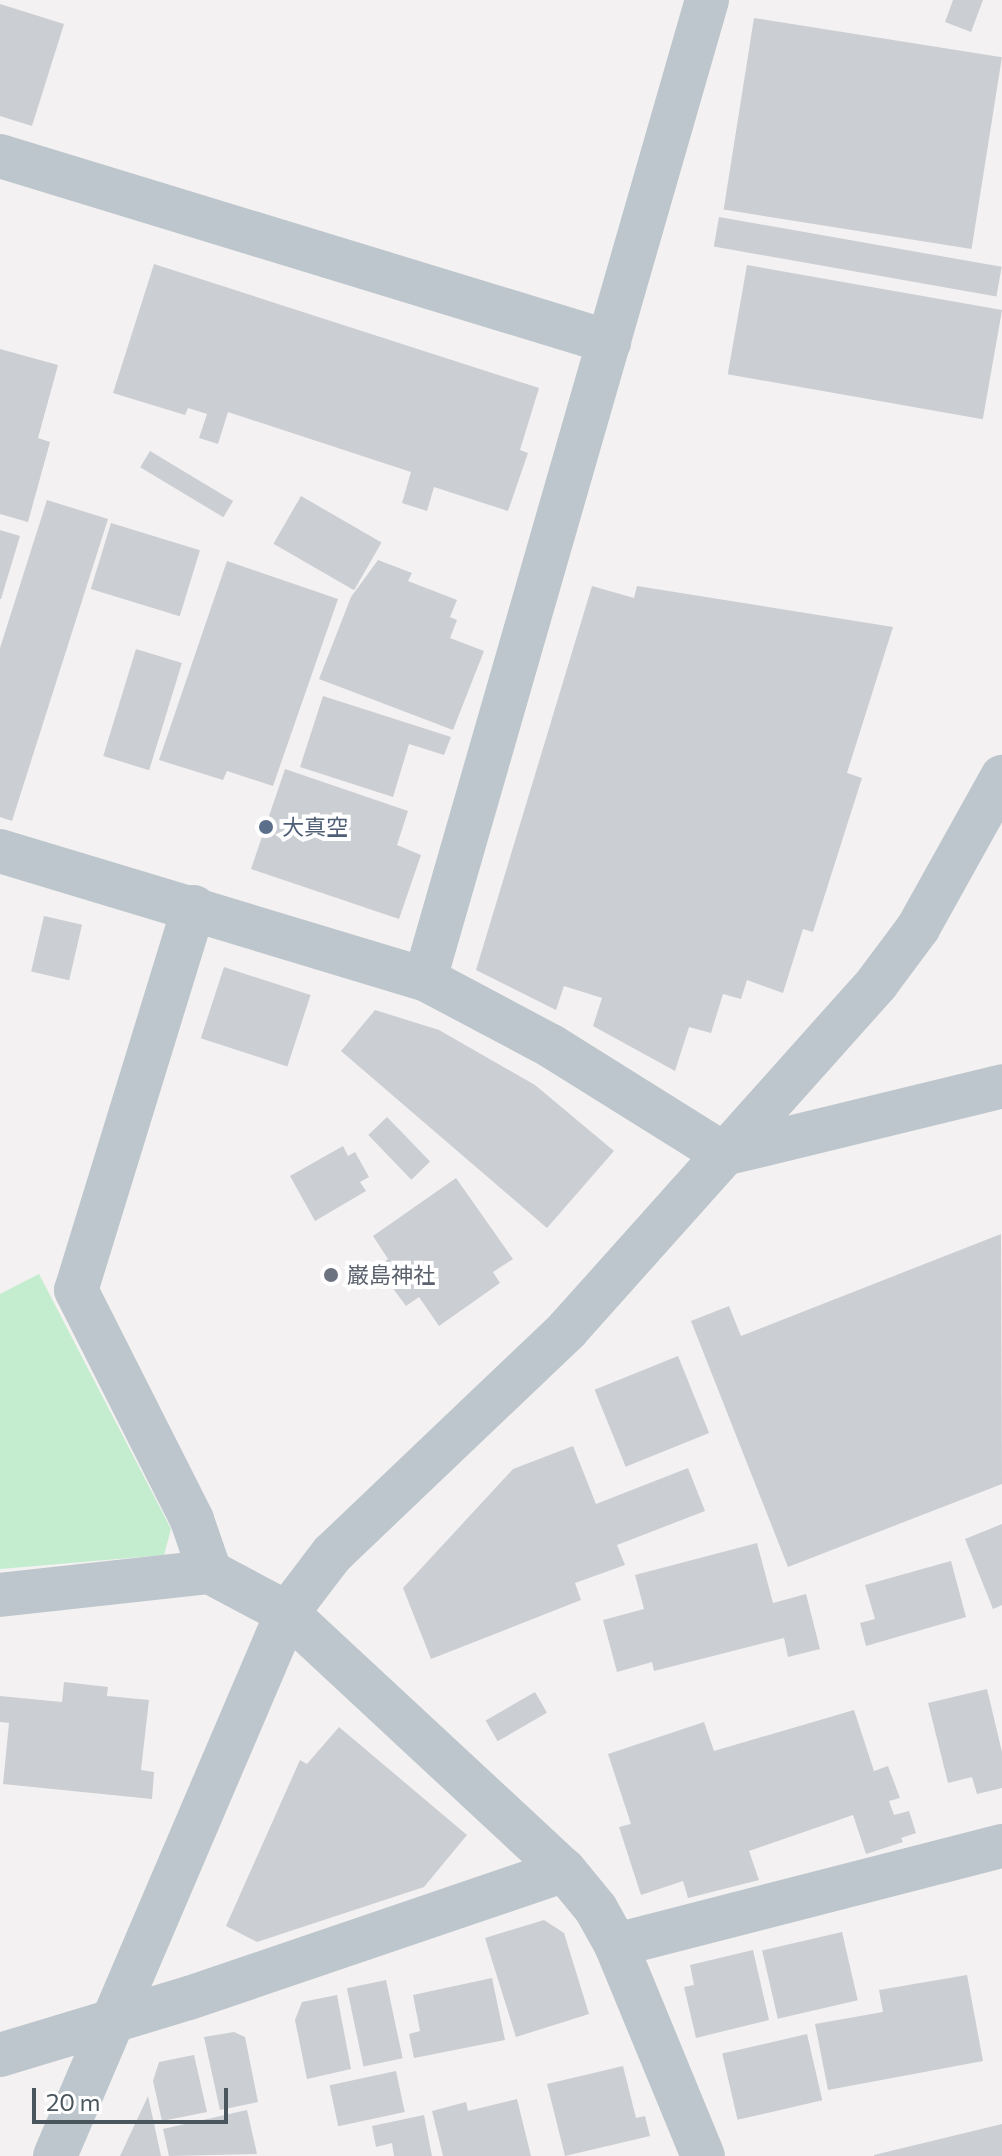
<!DOCTYPE html>
<meta charset="utf-8">
<style>
body{margin:0}
#map{position:relative;width:1002px;height:2156px;overflow:hidden;background:#f3f1f1;font-family:Commissioner,"Noto Sans JP",sans-serif}
div>[style]{position:absolute}
.green>*{inset:0;background:#c3edce}
.building>*{inset:0;background:#cbced3;transform-origin:0 0}
.minor>*{height:44px;margin:-22px;padding:0 22px;transform-origin:22px;border-radius:22px;background:#bdc6cc}
.dots>*{width:22px;height:22px;translate:-50% -50%;box-sizing:border-box;border:4px solid #fff;border-radius:50%}
span{translate:-50% -50%;white-space:nowrap;text-align:center;line-height:1.15;-webkit-text-stroke:8px #fff;paint-order:stroke}
.service-label{font-size:22px;color:#4e5e75}
.left{translate:0 -50%;text-align:left}
.worship-label{font-size:22px;color:#5b616d}
.scale{position:absolute;left:32px;top:2088px;width:196px;height:36px;box-sizing:border-box;border:4px solid #4a565d;border-top:0;padding-left:10px;font-size:24px;line-height:28px;white-space:nowrap;color:#4a565d;-webkit-text-stroke:6px #fff;paint-order:stroke}
</style>
<div id="map">
<div class="green">
<i style="clip-path:polygon(39px 1274px,171px 1529px,164px 1555px,0 1569px,0 1294px)"></i>
</div>
<div class="building">
<i style="clip-path:polygon(953px 0,983px 0,971px 32px,945px 22px)"></i>
<i style="clip-path:polygon(0 4px,64px 24px,32px 126px,0 116px)"></i>
<i style="left:754px;top:18px;width:251px;height:194px;rotate:9deg"></i>
<i style="left:719px;top:217px;width:287px;height:30px;rotate:10deg"></i>
<i style="clip-path:polygon(154px 264px,539px 388px,520px 450px,528px 453px,508px 511px,434px 487px,427px 511px,402px 503px,411px 472px,228px 412px,218px 444px,199px 438px,207px 414px,188px 408px,185px 415px,113px 393px)"></i>
<i style="left:747px;top:265px;width:259px;height:111px;rotate:10deg"></i>
<i style="clip-path:polygon(0 349px,58px 365px,38px 438px,50px 442px,28px 522px,0 514px)"></i>
<i style="left:150px;top:451px;width:97px;height:19px;rotate:31deg"></i>
<i style="left:301px;top:496px;width:93px;height:55px;rotate:30deg"></i>
<i style="clip-path:polygon(47px 500px,108px 519px,12px 821px,0 817px,0 648px)"></i>
<i style="left:111px;top:523px;width:93px;height:69px;rotate:17deg"></i>
<i style="clip-path:polygon(0 530px,20px 536px,1px 599px,0 599px)"></i>
<i style="clip-path:polygon(378px 560px,412px 573px,408px 581px,457px 600px,450px 617px,457px 620px,450px 638px,484px 651px,453px 730px,319px 679px,351px 597px)"></i>
<i style="clip-path:polygon(227px 561px,338px 599px,273px 786px,227px 771px,223px 780px,159px 760px)"></i>
<i style="clip-path:polygon(592px 586px,634px 598px,637px 586px,893px 627px,847px 773px,862px 778px,813px 932px,803px 929px,783px 993px,747px 980px,741px 999px,723px 994px,711px 1033px,689px 1027px,675px 1071px,593px 1026px,602px 998px,564px 986px,556px 1010px,476px 970px)"></i>
<i style="left:136px;top:649px;width:48px;height:112px;rotate:17deg"></i>
<i style="clip-path:polygon(323px 696px,451px 737px,444px 755px,409px 744px,393px 797px,300px 767px)"></i>
<i style="clip-path:polygon(285px 769px,408px 811px,397px 845px,421px 855px,399px 919px,251px 869px)"></i>
<i style="left:44px;top:916px;width:39px;height:57px;rotate:13deg"></i>
<i style="left:224px;top:967px;width:91px;height:75px;rotate:18deg"></i>
<i style="clip-path:polygon(375px 1010px,439px 1030px,535px 1085px,614px 1151px,547px 1228px,341px 1051px)"></i>
<i style="left:387px;top:1117px;width:62px;height:26px;rotate:46deg"></i>
<i style="clip-path:polygon(343px 1146px,348px 1156px,355px 1152px,369px 1177px,360px 1182px,366px 1191px,315px 1221px,290px 1176px)"></i>
<i style="clip-path:polygon(456px 1178px,513px 1259px,493px 1272px,500px 1283px,439px 1326px,419px 1297px,406px 1306px,377px 1267px,388px 1259px,373px 1236px)"></i>
<i style="clip-path:polygon(1001px 1234px,1002px 1484px,788px 1567px,691px 1321px,729px 1306px,741px 1336px)"></i>
<i style="left:678px;top:1356px;width:83px;height:90px;rotate:68deg"></i>
<i style="clip-path:polygon(573px 1446px,596px 1504px,688px 1468px,705px 1511px,617px 1545px,625px 1565px,575px 1583px,581px 1600px,431px 1659px,403px 1588px,513px 1469px)"></i>
<i style="clip-path:polygon(1002px 1524px,1002px 1605px,993px 1609px,965px 1539px)"></i>
<i style="clip-path:polygon(757px 1543px,773px 1603px,806px 1594px,820px 1649px,788px 1657px,784px 1638px,654px 1671px,652px 1662px,617px 1672px,603px 1620px,644px 1609px,635px 1575px)"></i>
<i style="clip-path:polygon(951px 1561px,966px 1617px,866px 1646px,860px 1623px,875px 1619px,865px 1585px)"></i>
<i style="clip-path:polygon(64px 1682px,108px 1687px,107px 1696px,149px 1700px,141px 1770px,154px 1772px,152px 1799px,3px 1784px,9px 1723px,0 1722px,0 1696px,62px 1702px)"></i>
<i style="clip-path:polygon(987px 1689px,1002px 1752px,1002px 1788px,977px 1794px,972px 1777px,948px 1783px,928px 1703px)"></i>
<i style="left:535px;top:1692px;width:24px;height:57px;rotate:60deg"></i>
<i style="clip-path:polygon(854px 1710px,874px 1771px,888px 1766px,900px 1798px,889px 1801px,894px 1815px,909px 1811px,916px 1833px,901px 1838px,903px 1842px,866px 1854px,853px 1815px,749px 1851px,759px 1880px,688px 1898px,683px 1881px,641px 1895px,619px 1827px,631px 1824px,608px 1754px,704px 1722px,714px 1751px)"></i>
<i style="clip-path:polygon(339px 1727px,467px 1835px,424px 1887px,257px 1942px,226px 1926px,300px 1760px,307px 1764px)"></i>
<i style="clip-path:polygon(544px 1920px,564px 1933px,589px 2014px,516px 2037px,485px 1938px)"></i>
<i style="left:842px;top:1932px;width:70px;height:82px;rotate:77deg"></i>
<i style="clip-path:polygon(753px 1950px,769px 2020px,696px 2038px,684px 1987px,694px 1985px,690px 1965px)"></i>
<i style="clip-path:polygon(967px 1975px,983px 2061px,828px 2090px,815px 2024px,883px 2012px,879px 1990px)"></i>
<i style="clip-path:polygon(492px 1978px,505px 2040px,414px 2058px,409px 2034px,420px 2031px,413px 1995px)"></i>
<i style="left:386px;top:1980px;width:80px;height:40px;rotate:78deg"></i>
<i style="clip-path:polygon(337px 1995px,351px 2069px,307px 2079px,295px 2020px,302px 2002px)"></i>
<i style="clip-path:polygon(234px 2032px,245px 2037px,258px 2102px,220px 2110px,204px 2037px)"></i>
<i style="left:807px;top:2034px;width:68px;height:87px;rotate:77deg"></i>
<i style="clip-path:polygon(194px 2055px,207px 2112px,162px 2121px,153px 2081px,159px 2062px)"></i>
<i style="clip-path:polygon(623px 2066px,636px 2118px,645px 2116px,650px 2136px,565px 2156px,547px 2084px)"></i>
<i style="left:396px;top:2071px;width:42px;height:68px;rotate:78deg"></i>
<i style="clip-path:polygon(148px 2096px,161px 2156px,120px 2156px)"></i>
<i style="clip-path:polygon(517px 2099px,531px 2156px,443px 2156px,432px 2111px,466px 2102px,468px 2111px)"></i>
<i style="clip-path:polygon(247px 2110px,257px 2154px,169px 2156px,163px 2129px)"></i>
<i style="clip-path:polygon(424px 2115px,432px 2156px,394px 2156px,392px 2143px,376px 2147px,372px 2126px)"></i>
<i style="clip-path:polygon(1002px 2124px,1002px 2156px,874px 2156px,874px 2155px)"></i>
</div>
<div class="minor">
<i style="left:0;top:156px;width:637px;rotate:16.98deg"></i>
<i style="left:0;top:851px;width:444px;rotate:16.8deg"></i>
<i style="left:425px;top:979px;width:143px;rotate:28deg"></i>
<i style="left:551px;top:1046px;width:204px;rotate:32deg"></i>
<i style="left:724px;top:1154px;width:286px;rotate:-13.7deg"></i>
<i style="left:194px;top:907px;width:401px;rotate:107.1deg"></i>
<i style="left:76px;top:1290px;width:258px;rotate:63.2deg"></i>
<i style="left:192px;top:1520px;width:55px;rotate:70.9deg"></i>
<i style="left:425px;top:979px;width:1019px;rotate:-73.93deg"></i>
<i style="left:0;top:1595px;width:211px;rotate:-6.3deg"></i>
<i style="left:210px;top:1572px;width:87px;rotate:28deg"></i>
<i style="left:287px;top:1613px;width:378px;rotate:42.9deg"></i>
<i style="left:564px;top:1870px;width:50px;rotate:50.6deg"></i>
<i style="left:596px;top:1909px;width:41px;rotate:60.9deg"></i>
<i style="left:616px;top:1945px;width:228px;rotate:67.6deg"></i>
<i style="left:616px;top:1945px;width:398px;rotate:-14.4deg"></i>
<i style="left:0;top:2055px;width:197px;rotate:-16.8deg"></i>
<i style="left:189px;top:1998px;width:396px;rotate:-18.8deg"></i>
<i style="left:55px;top:2156px;width:590px;rotate:-66.87deg"></i>
<i style="left:287px;top:1613px;width:74px;rotate:-52.7deg"></i>
<i style="left:332px;top:1554px;width:325px;rotate:-43.6deg"></i>
<i style="left:567px;top:1330px;width:465px;rotate:-48.2deg"></i>
<i style="left:877px;top:983px;width:69px;rotate:-53.3deg"></i>
<i style="left:918px;top:928px;width:173px;rotate:-60.9deg"></i>
</div>
<div class="dots">
<i style="left:266px;top:827px;background:#5c6f8a"></i>
<i style="left:331px;top:1275px;background:#6b7280"></i>
</div>
<div class="service-label">
<span class="left" style="left:282px;top:827px">大真空</span>
</div>
<div class="worship-label">
<span class="left" style="left:347px;top:1275px">巌島神社</span>
</div>
<div class="scale">20 m</div>
</div>
